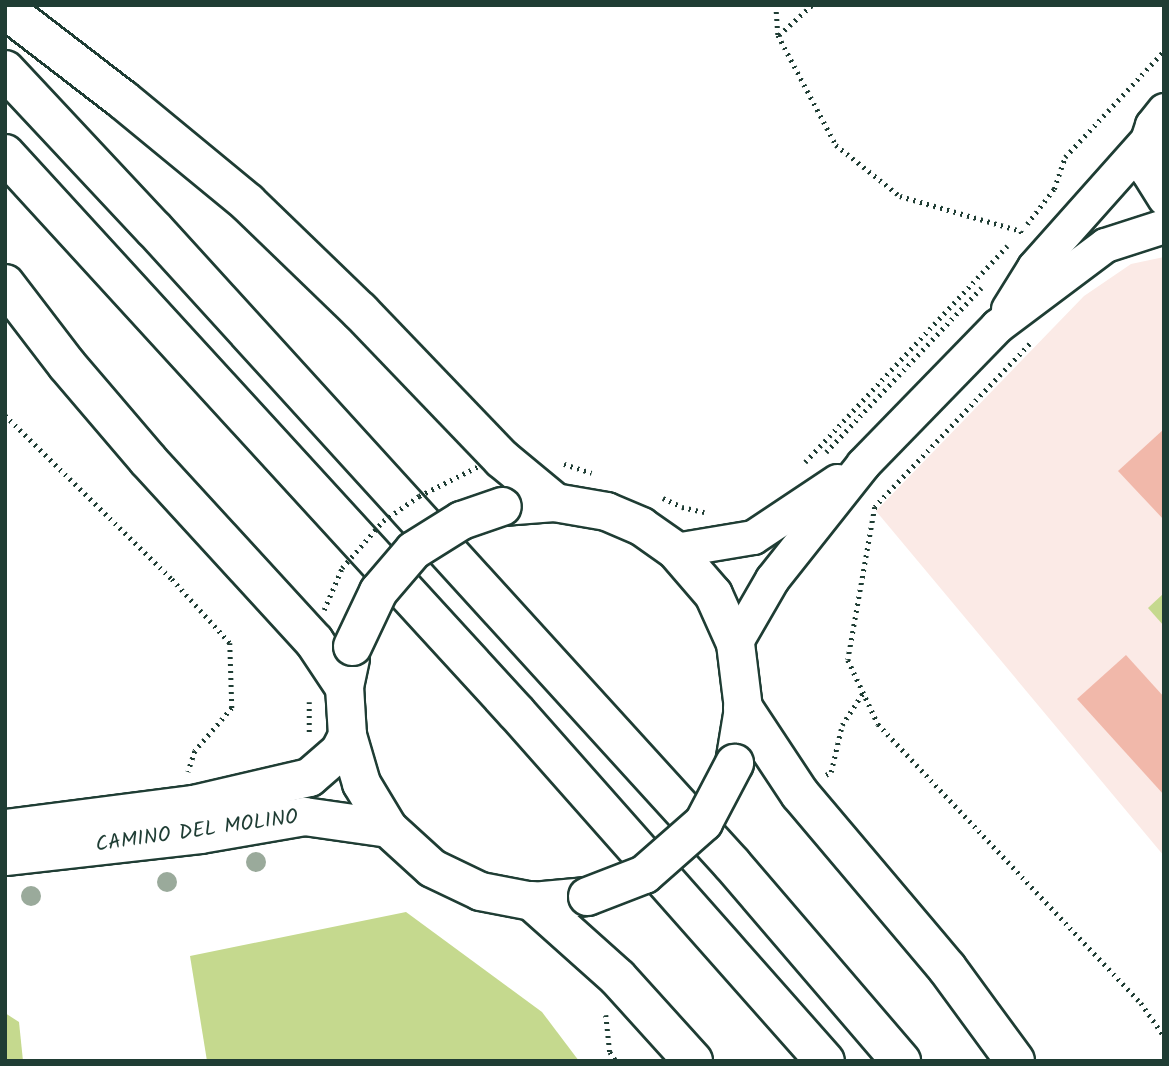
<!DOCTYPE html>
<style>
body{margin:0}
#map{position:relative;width:1169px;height:1066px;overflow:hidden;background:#fff;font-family:Kalam,sans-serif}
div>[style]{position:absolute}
.built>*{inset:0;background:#fbeae6}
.green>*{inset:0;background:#c5d98e}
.building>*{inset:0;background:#f1b8aa}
.path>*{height:4.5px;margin-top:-2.25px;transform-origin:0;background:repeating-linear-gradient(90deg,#1f3d34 0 2px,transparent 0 7px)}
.roads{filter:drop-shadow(2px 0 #1f3d34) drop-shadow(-2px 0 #1f3d34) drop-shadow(0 2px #1f3d34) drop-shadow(0 -2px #1f3d34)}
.secondary>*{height:33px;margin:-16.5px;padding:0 16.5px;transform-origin:16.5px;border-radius:16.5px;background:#fff}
.primary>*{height:37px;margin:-18.5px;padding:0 18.5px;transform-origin:18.5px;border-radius:18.5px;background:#fff}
.highway>*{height:38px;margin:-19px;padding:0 19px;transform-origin:19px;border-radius:19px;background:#fff}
.path-bridge>*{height:4.5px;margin-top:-2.25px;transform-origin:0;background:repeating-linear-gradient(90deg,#1f3d34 0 2px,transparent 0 7px)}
.bridges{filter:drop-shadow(2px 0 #1f3d34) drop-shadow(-2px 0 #1f3d34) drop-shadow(0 2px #1f3d34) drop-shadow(0 -2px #1f3d34)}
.primary-bridge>*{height:37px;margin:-18.5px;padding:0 18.5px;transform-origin:18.5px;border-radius:18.5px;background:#fff}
.trees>*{width:20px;height:20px;margin:-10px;border-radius:50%;background:#9aaa9b}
span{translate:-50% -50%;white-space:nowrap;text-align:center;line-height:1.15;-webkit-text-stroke:7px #fff;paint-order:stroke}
.street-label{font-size:21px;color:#1f3d34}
.frame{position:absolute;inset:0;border:7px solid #1f3d34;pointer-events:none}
</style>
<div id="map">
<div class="built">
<i style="clip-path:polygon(1164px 257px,1164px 856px,876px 511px,1084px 296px,1131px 264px)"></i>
</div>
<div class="green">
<i style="clip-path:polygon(1164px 593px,1164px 626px,1148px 608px)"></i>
<i style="clip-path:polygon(406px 912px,542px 1012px,579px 1061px,207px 1061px,190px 956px)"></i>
<i style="clip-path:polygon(5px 1013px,19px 1022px,23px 1061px,5px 1061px)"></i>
</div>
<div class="building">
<i style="clip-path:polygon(1164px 429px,1164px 520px,1118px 471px)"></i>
<i style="clip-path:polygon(1126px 655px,1164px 697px,1164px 795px,1077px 699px)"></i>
</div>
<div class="path">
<i style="left:776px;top:5px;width:30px;rotate:86deg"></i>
<i style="left:778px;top:35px;width:124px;rotate:62.2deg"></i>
<i style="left:836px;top:145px;width:82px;rotate:38.6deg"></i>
<i style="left:900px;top:196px;width:126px;rotate:16.1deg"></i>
<i style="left:1021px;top:231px;width:5px;rotate:68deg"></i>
<i style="left:779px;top:35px;width:45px;rotate:-42.3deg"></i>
<i style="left:1027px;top:224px;width:44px;rotate:-52.4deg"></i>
<i style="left:1054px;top:189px;width:34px;rotate:-71deg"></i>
<i style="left:1065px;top:157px;width:145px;rotate:-47deg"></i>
<i style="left:1030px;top:344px;width:225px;rotate:133.6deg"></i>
<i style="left:875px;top:507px;width:155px;rotate:100deg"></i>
<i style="left:848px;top:660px;width:71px;rotate:64.9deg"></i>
<i style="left:878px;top:724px;width:383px;rotate:46.7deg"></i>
<i style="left:1141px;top:1003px;width:40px;rotate:55.1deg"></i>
<i style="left:5px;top:415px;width:234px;rotate:44.5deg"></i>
<i style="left:172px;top:579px;width:86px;rotate:47.8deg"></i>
<i style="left:230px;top:643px;width:65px;rotate:88.2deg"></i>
<i style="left:232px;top:708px;width:57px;rotate:130.7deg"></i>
<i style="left:195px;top:751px;width:22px;rotate:108deg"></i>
<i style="left:826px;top:452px;width:226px;rotate:-46.6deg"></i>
<i style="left:805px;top:462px;width:296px;rotate:-46.9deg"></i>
<i style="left:564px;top:464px;width:29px;rotate:18deg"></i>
<i style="left:663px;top:498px;width:21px;rotate:25deg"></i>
<i style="left:682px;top:507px;width:23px;rotate:13deg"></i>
<i style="left:309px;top:732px;width:30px;rotate:-90deg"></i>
<i style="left:826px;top:775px;width:6px;rotate:-31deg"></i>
<i style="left:831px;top:772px;width:48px;rotate:-76.8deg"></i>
<i style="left:842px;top:725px;width:38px;rotate:-57deg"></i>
<i style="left:606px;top:1015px;width:37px;rotate:84deg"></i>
<i style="left:610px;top:1052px;width:11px;rotate:56deg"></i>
</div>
<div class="roads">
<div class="secondary">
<i style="left:1164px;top:110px;width:19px;rotate:129deg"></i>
<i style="left:1152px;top:125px;width:16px;rotate:108deg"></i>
<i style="left:1147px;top:140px;width:21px;rotate:93deg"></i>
<i style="left:1146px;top:161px;width:11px;rotate:80deg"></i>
<i style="left:1148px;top:172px;width:31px;rotate:58deg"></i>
<i style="left:1008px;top:309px;width:49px;rotate:-58.2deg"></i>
<i style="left:1034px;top:267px;width:170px;rotate:-48.3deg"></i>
<i style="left:675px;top:550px;width:79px;rotate:-9.5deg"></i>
<i style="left:753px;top:537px;width:101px;rotate:-33.7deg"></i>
<i style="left:735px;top:643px;width:74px;rotate:-60deg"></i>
<i style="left:772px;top:579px;width:147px;rotate:-51.6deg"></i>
<i style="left:863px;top:464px;width:192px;rotate:-45.8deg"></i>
<i style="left:997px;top:326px;width:135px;rotate:-36.9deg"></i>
<i style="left:1105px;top:245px;width:62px;rotate:-17.9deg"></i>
</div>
<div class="primary">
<i style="left:502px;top:506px;width:52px;rotate:-4.4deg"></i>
<i style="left:554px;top:502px;width:53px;rotate:9.8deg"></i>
<i style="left:606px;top:511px;width:38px;rotate:23deg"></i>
<i style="left:641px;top:526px;width:42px;rotate:35.2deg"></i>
<i style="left:675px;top:550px;width:58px;rotate:49.2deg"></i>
<i style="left:713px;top:594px;width:54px;rotate:65.8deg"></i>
<i style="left:735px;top:643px;width:65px;rotate:83deg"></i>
<i style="left:743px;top:708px;width:56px;rotate:99.3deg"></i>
<i style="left:350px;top:658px;width:29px;rotate:102deg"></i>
<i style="left:344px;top:686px;width:49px;rotate:86.5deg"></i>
<i style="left:347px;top:735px;width:50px;rotate:73.7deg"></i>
<i style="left:361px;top:783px;width:52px;rotate:59deg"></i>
<i style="left:388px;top:828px;width:59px;rotate:42.3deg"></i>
<i style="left:432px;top:868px;width:53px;rotate:25.6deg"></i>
<i style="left:480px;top:891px;width:53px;rotate:10.9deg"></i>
<i style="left:532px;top:901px;width:55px;rotate:-5.2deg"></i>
<i style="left:5px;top:828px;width:190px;rotate:-7.3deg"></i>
<i style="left:193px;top:804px;width:119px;rotate:-13.1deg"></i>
<i style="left:309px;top:777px;width:40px;rotate:-41deg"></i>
<i style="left:339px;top:751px;width:18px;rotate:-63deg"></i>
<i style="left:5px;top:856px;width:196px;rotate:-6.4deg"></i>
<i style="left:200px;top:834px;width:106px;rotate:-9.8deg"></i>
<i style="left:304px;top:816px;width:85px;rotate:8.1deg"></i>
</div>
<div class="highway">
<i style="left:5px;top:9px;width:148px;rotate:37.6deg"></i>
<i style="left:122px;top:99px;width:163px;rotate:39.5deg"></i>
<i style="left:248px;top:203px;width:156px;rotate:44deg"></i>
<i style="left:360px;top:311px;width:205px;rotate:46.2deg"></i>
<i style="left:502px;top:459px;width:67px;rotate:39.6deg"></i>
<i style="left:5px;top:70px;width:218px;rotate:46.9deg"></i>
<i style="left:154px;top:229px;width:859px;rotate:47.69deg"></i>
<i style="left:732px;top:864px;width:260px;rotate:49.4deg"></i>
<i style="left:5px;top:154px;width:757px;rotate:47.52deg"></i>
<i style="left:516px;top:712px;width:466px;rotate:48.5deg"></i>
<i style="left:5px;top:284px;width:102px;rotate:52.6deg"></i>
<i style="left:67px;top:365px;width:125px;rotate:49.5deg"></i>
<i style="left:148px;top:460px;width:246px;rotate:47.5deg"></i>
<i style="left:314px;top:641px;width:54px;rotate:56.3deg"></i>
<i style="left:743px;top:708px;width:103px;rotate:56.5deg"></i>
<i style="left:800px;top:794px;width:228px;rotate:49.8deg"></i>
<i style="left:947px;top:968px;width:115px;rotate:53.8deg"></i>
<i style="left:532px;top:901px;width:115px;rotate:41.8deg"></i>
<i style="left:618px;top:978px;width:112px;rotate:47.9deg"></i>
</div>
</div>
<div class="path-bridge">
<i style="left:324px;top:610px;width:46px;rotate:-66.8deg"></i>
<i style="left:342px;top:568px;width:62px;rotate:-48.9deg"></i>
<i style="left:383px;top:521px;width:44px;rotate:-34.8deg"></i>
<i style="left:419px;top:496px;width:67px;rotate:-26.6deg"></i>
</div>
<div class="bridges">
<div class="primary-bridge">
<i style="left:352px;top:646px;width:61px;rotate:-64.7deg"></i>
<i style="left:378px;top:591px;width:54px;rotate:-49.5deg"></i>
<i style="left:413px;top:550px;width:57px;rotate:-32deg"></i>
<i style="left:461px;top:520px;width:43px;rotate:-18.9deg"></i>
<i style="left:587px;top:896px;width:61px;rotate:-21.1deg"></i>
<i style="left:644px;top:874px;width:79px;rotate:-41.4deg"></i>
<i style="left:703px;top:822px;width:67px;rotate:-62.3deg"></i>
</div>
</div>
<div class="trees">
<i style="left:256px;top:862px"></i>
<i style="left:167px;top:882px"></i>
<i style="left:31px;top:896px"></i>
</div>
<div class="street-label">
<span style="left:197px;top:832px;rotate:-8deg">CAMINO DEL MOLINO</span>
</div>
<div class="frame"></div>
</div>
